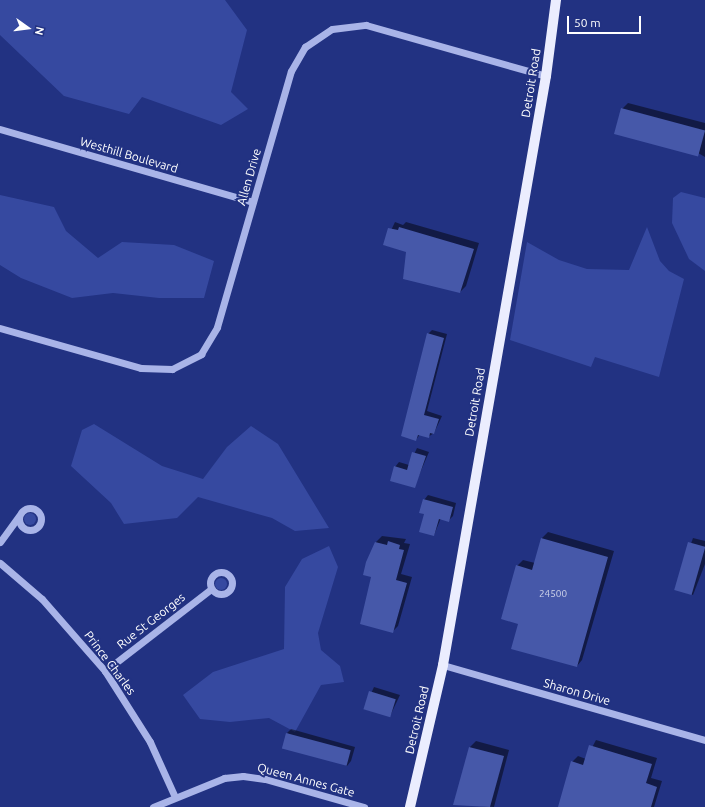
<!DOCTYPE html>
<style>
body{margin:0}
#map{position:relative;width:705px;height:807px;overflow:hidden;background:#223282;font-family:Ubuntu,sans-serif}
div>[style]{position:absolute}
.green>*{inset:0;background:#3649a0}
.round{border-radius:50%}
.shadow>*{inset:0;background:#0007}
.building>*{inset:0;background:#4658a9;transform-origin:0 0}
.minor>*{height:7px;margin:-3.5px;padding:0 3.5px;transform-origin:3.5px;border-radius:3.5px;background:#a9b4e8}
.minor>.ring{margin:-3.5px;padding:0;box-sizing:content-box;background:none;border:7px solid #a9b4e8;border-radius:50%}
.major>*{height:10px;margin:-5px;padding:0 5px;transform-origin:5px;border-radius:5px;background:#ebedfe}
span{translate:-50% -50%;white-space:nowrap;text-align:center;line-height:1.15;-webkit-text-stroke:4px #223282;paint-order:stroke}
.number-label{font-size:10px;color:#d1d5ea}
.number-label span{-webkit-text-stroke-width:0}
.street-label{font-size:12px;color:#fff}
.north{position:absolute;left:8px;top:8px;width:40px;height:40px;-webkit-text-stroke:3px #223282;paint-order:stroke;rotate:104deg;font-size:11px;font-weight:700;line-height:16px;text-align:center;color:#fff}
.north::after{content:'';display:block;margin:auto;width:14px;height:18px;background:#fff;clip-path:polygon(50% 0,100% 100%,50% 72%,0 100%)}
.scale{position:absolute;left:567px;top:16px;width:74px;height:18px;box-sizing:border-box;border:2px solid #fff;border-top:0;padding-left:5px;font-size:12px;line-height:14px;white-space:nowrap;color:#fff;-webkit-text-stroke:3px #223282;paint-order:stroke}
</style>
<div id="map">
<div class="green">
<i style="clip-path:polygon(0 0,225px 0,247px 30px,231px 92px,248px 109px,221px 125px,142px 97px,129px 114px,64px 96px,0 35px)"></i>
<i style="clip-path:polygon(681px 192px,705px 198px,705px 271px,689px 259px,672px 223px,673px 198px)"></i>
<i style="clip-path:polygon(0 195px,54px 207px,66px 231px,98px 258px,122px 242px,174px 245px,214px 261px,204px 298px,159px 298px,113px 293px,72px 298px,21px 278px,0 265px)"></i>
<i style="clip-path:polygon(647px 227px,660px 261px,669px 271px,684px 279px,659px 377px,595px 357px,591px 367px,510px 340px,527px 242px,559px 260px,587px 269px,629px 270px)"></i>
<i style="clip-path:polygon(94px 424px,162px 466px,203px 479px,227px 447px,251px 426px,278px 444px,329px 528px,295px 531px,272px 518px,198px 497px,177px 518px,124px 524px,111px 503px,71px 466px,82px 430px)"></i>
<i class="round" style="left:24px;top:513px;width:12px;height:12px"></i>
<i style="clip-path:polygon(329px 546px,338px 567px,318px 633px,321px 650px,340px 666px,344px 682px,321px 685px,295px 732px,269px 718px,230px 722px,200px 719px,183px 695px,213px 672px,284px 649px,285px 587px,302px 559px)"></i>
<i class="round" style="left:215px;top:578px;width:12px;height:12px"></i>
</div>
<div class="shadow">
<i style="clip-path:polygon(628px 103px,705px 123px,705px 157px,622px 109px)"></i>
<i style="clip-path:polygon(395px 222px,403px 225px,406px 222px,479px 243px,466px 286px,460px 292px,407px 251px,384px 245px)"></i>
<i style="clip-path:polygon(432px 330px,447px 334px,427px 411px,442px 416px,434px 433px,428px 437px,420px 434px,416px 440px,428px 334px)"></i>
<i style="clip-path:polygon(417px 448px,429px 452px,414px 487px,395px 467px,399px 462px,409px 465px)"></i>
<i style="clip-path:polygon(428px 495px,456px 503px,453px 516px,449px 520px,441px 518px,434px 535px,425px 513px,424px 500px)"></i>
<i style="clip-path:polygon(548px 532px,614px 551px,582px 660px,577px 666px,519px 623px,517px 566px,523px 560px,535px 563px,542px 538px)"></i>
<i style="clip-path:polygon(382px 536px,406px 539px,404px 543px,410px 544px,401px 574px,412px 577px,398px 626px,392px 632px,372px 576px,364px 574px,376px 542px)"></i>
<i style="clip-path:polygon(693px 538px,705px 541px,705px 564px,693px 595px,675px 589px)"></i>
<i style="clip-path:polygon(374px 687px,400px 695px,390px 716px,364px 709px)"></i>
<i style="clip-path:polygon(291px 729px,355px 747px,351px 761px,347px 766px,287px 733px)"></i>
<i style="clip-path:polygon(596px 740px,657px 758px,651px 778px,662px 781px,654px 807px,559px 807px,572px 762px,578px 756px,586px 759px)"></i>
<i style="clip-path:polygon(476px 741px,509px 750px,494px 807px,454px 804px,470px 747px)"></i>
</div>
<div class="building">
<i style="left:621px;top:108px;width:87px;height:27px;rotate:15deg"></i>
<i style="clip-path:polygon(399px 227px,474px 249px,460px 293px,403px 279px,406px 252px,383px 245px,388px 228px,398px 230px)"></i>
<i style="clip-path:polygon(427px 333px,444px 338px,424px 415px,439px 419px,434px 434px,430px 433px,429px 438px,418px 435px,416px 441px,401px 436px)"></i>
<i style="clip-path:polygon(412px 452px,426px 456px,415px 488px,390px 481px,394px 466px,407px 470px)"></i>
<i style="clip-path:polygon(423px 499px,453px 507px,449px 522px,439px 519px,434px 536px,419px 532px,424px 514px,419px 513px)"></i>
<i style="clip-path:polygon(541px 538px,608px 557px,577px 667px,511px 649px,518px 624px,501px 619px,516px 565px,532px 570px)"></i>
<i style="clip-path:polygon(388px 541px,400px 545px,399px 549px,404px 550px,396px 580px,407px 583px,393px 633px,360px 624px,371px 577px,363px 575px,366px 562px,375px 542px,387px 545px)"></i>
<i style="left:688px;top:542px;width:18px;height:50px;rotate:16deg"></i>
<i style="left:369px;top:691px;width:28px;height:19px;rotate:17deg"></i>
<i style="left:286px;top:733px;width:67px;height:16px;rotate:15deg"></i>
<i style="clip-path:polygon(589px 745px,652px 764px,646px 783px,657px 787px,651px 807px,558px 807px,571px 761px,583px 765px)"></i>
<i style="clip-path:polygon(469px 747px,504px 756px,490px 807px,453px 805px)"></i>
</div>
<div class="minor">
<i style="left:0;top:129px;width:263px;rotate:16.1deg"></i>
<i style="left:0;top:328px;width:147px;rotate:15.8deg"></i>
<i style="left:141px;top:368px;width:31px;rotate:2deg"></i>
<i style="left:172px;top:369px;width:33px;rotate:-27deg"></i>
<i style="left:201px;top:354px;width:31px;rotate:-59deg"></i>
<i style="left:217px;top:327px;width:266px;rotate:-73.9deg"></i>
<i style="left:291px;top:71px;width:28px;rotate:-60deg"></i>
<i style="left:305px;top:47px;width:32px;rotate:-34deg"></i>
<i style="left:332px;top:29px;width:34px;rotate:-7deg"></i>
<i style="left:366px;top:25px;width:187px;rotate:15.8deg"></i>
<i class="ring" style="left:19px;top:508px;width:15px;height:15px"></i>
<i style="left:0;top:542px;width:32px;rotate:-54deg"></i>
<i style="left:0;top:563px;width:55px;rotate:40.6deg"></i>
<i style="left:42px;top:599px;width:96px;rotate:48.8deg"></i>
<i style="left:105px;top:671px;width:84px;rotate:57.6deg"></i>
<i style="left:150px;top:742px;width:60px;rotate:65.6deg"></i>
<i class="ring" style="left:210px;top:572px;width:15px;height:15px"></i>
<i style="left:443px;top:665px;width:273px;rotate:16deg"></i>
<i style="left:105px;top:671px;width:134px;rotate:-37.7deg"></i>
<i style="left:153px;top:807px;width:77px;rotate:-22.2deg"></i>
<i style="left:224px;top:778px;width:19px;rotate:-6deg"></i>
<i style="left:243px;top:776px;width:22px;rotate:8deg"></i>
<i style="left:265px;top:779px;width:103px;rotate:15.8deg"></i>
</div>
<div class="major">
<i style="left:410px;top:807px;width:146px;rotate:-76.9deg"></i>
<i style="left:443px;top:665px;width:598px;rotate:-80.08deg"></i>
<i style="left:546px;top:76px;width:77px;rotate:-82.5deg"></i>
</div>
<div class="number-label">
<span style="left:553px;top:594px">24500</span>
</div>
<div class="street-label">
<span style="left:531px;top:83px;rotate:-81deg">Detroit Road</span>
<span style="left:129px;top:155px;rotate:16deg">Westhill Boulevard</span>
<span style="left:249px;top:177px;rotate:-74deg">Allen Drive</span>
<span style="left:475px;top:402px;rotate:-80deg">Detroit Road</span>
<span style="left:151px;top:621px;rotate:-38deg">Rue St Georges</span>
<span style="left:110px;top:663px;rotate:53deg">Prince Charles</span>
<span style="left:577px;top:692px;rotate:16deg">Sharon Drive</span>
<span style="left:417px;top:720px;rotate:-77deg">Detroit Road</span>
<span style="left:306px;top:780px;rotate:15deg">Queen Annes Gate</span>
</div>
<div class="north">N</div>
<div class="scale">50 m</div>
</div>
